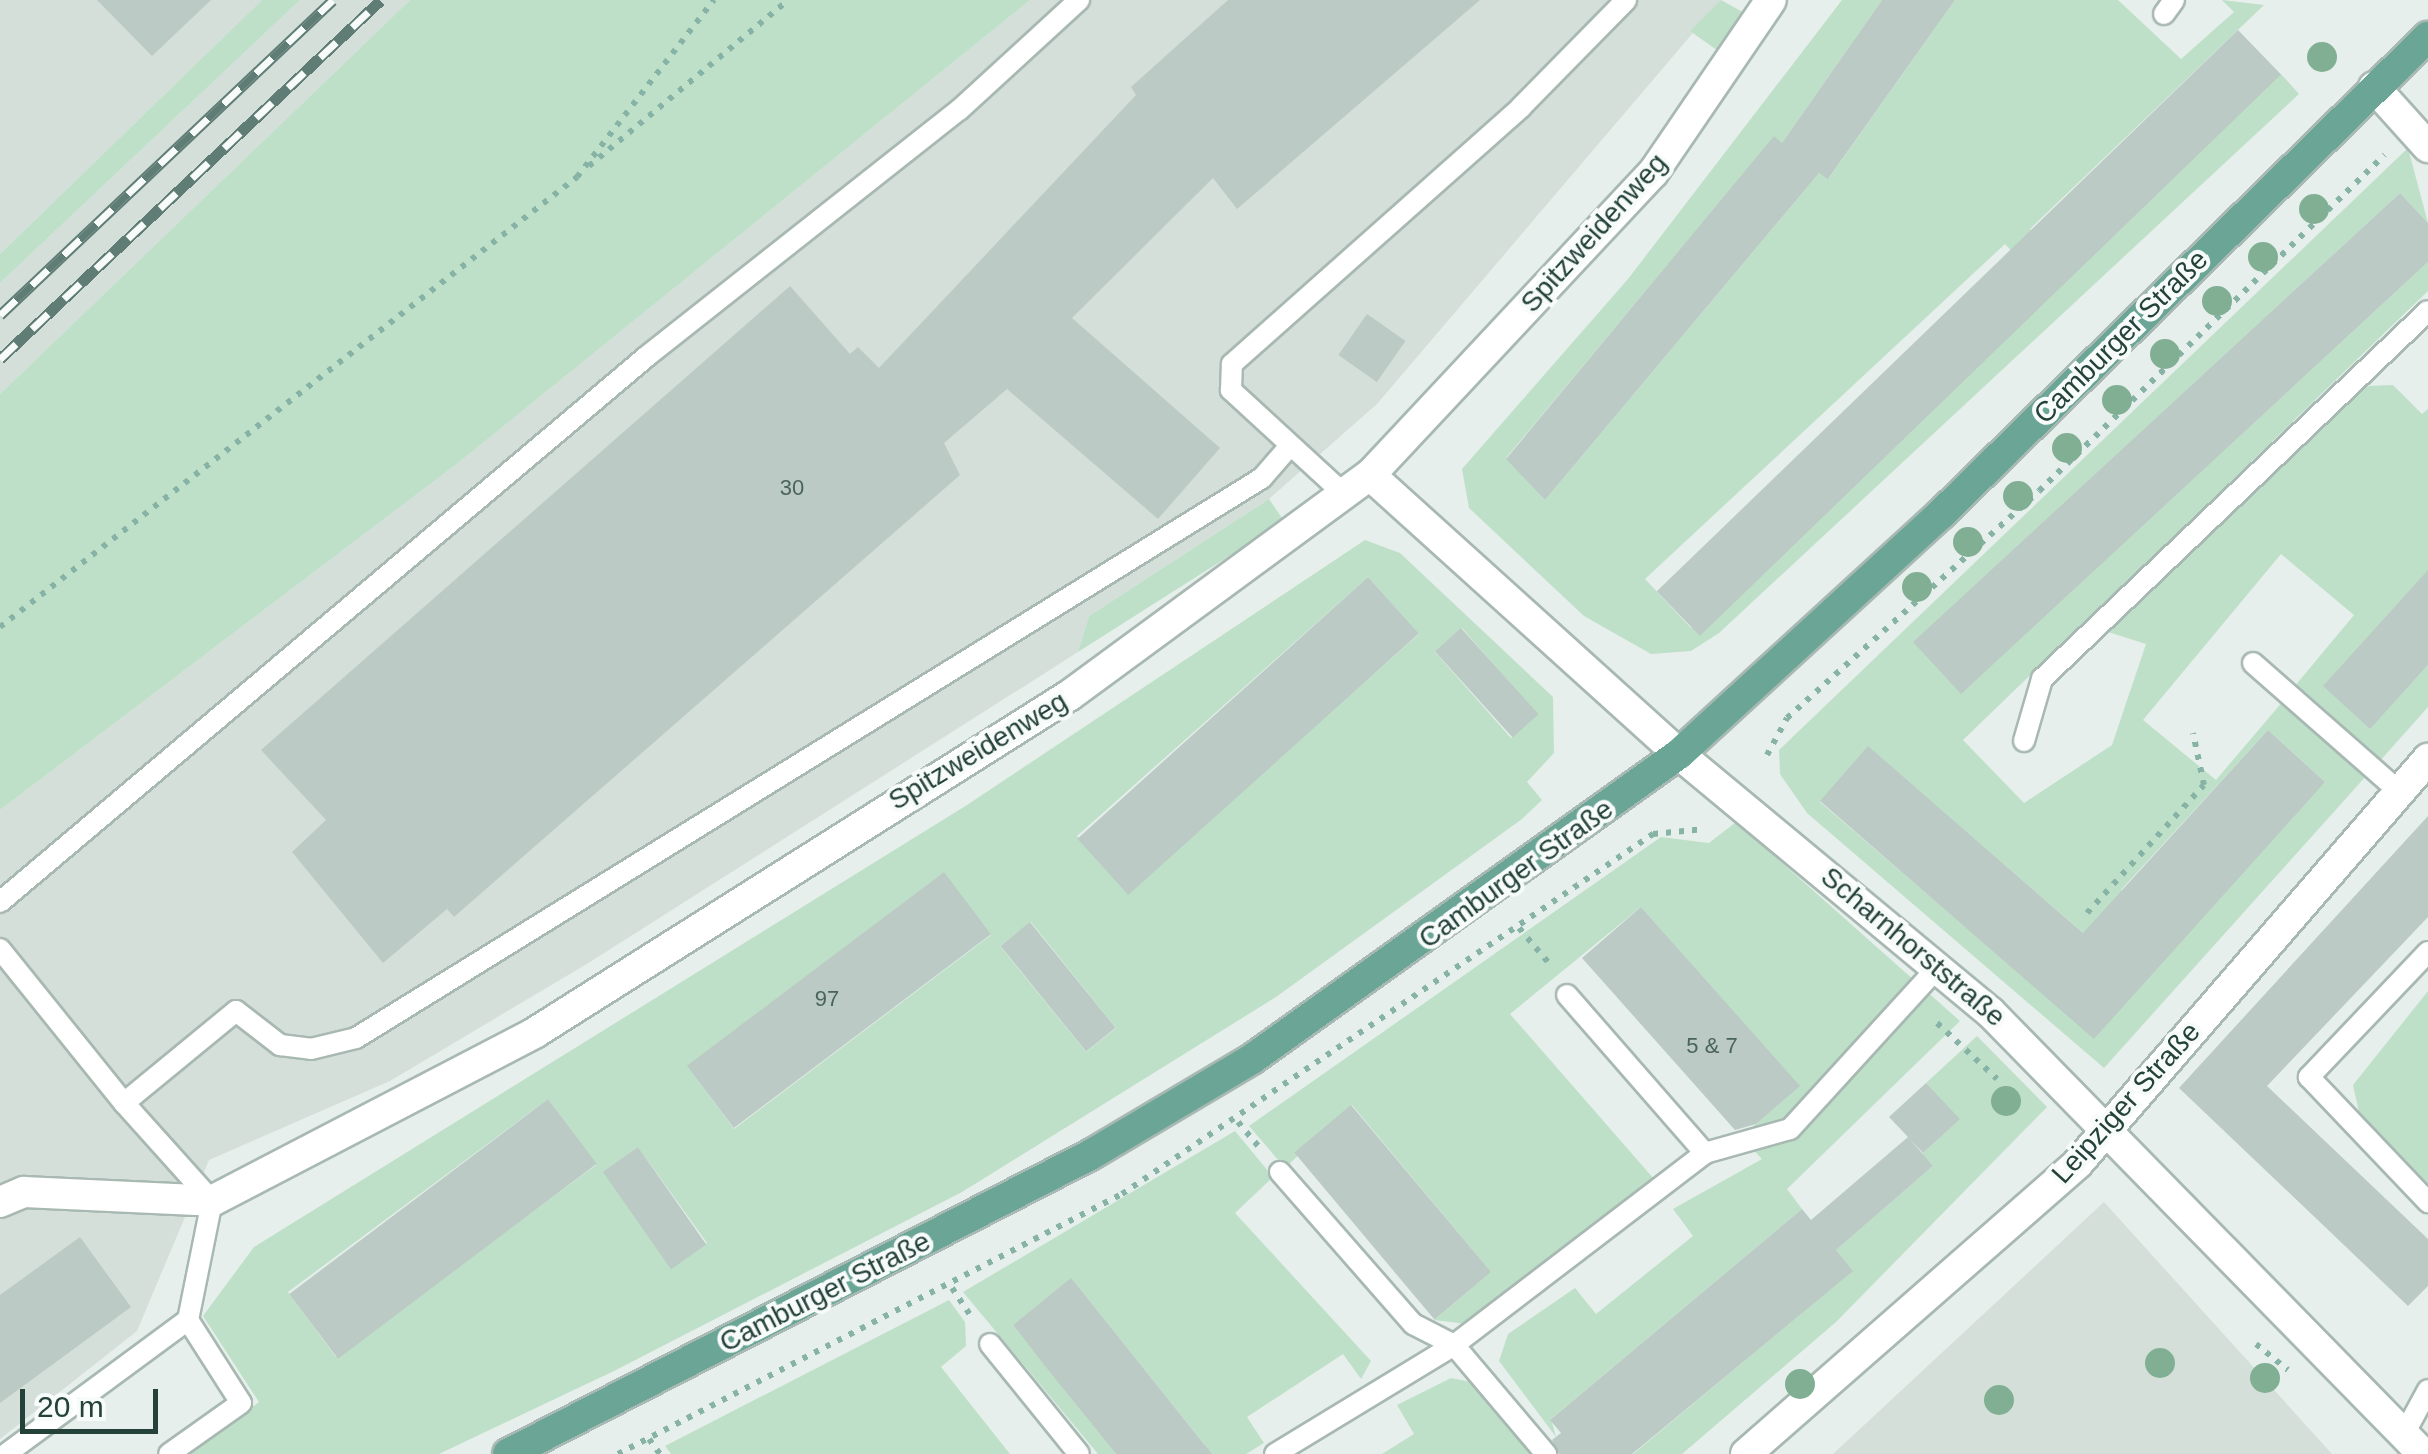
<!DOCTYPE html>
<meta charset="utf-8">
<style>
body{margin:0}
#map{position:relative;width:2428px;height:1454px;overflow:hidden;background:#e6efeb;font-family:Arial,sans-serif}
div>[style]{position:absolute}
.built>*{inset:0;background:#d4dfda}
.green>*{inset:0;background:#bfe0c8}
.building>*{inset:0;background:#bbcac4;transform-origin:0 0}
.path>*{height:6px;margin-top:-3px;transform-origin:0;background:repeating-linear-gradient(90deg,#86b3a5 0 5px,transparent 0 13px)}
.roads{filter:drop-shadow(2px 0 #a8b8b2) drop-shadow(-2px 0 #a8b8b2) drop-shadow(0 2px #a8b8b2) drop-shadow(0 -2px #a8b8b2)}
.service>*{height:20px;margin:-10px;padding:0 10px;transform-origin:10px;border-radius:10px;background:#fff}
.minor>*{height:30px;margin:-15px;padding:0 15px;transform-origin:15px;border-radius:15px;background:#fff}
.primary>*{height:30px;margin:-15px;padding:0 15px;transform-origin:15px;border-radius:15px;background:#6aa596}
.rail>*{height:11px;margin-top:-5.5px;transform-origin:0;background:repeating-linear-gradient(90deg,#f7fbf9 0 22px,#5f7d75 0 44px);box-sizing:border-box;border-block:2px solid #5f7d75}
.trees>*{width:30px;height:30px;margin:-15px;border-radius:50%;background:#80af93}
span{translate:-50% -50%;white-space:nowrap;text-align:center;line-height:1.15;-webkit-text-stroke:8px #f7fbf9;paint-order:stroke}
.number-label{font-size:22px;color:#4a645c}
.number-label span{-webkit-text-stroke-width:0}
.street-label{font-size:28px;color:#24423a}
.scale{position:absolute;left:20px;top:1389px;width:138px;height:45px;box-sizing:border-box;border:5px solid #24423a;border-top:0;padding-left:12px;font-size:30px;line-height:35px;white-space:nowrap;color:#24423a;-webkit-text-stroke:8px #f7fbf9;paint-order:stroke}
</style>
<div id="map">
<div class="built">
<i style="clip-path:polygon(0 0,262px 0,0 254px)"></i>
<i style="clip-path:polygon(300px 0,410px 0,0 394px,0 283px)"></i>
<i style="clip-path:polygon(1030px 0,1721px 0,1377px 404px,1269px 499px,1089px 616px,1078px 652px,590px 962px,390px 1081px,209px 1160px,137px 1331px,0 1439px,0 810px,458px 463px)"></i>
<i style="clip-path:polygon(2104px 1202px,2332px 1454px,1833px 1454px)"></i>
</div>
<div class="green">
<i style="clip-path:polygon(262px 0,300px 0,0 283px,0 254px)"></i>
<i style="clip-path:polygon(410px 0,1030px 0,458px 463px,0 810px,0 394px)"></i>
<i style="clip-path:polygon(1721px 0,1748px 15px,1721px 53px,1690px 31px)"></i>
<i style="clip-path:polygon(evenodd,1842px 0,1882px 0,1782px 143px,1774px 137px,1506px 458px,1545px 500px,1819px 173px,1829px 178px,1955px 0,2118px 0,2181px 59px,2234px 12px,2222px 0,2264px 5px,2030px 229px,2072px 273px,2281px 74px,2299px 94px,1719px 633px,1691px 651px,1651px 654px,1584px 616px,1469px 508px,1462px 469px,1628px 279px,1842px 0,2005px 244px,2051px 294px,1691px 628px,1645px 579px,2005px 244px)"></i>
<i style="clip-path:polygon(evenodd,2408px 148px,2428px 223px,2400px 193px,1914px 642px,1961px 693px,2428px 262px,2428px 291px,1963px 740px,2024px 803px,2112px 745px,2146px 644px,2108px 632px,2366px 386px,2393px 385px,2422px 414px,2428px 409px,2428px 570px,2370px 728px,2428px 665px,2428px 707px,2379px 762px,2294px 687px,2354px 615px,2281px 554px,2143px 720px,2216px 780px,2284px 700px,2367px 775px,2104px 1068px,1807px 813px,1780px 774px,1779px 750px,2408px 148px,2268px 730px,2325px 782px,2122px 891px,2121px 890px,2268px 730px,2408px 148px,1868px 747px,2141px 983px,2095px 1038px,1820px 802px,1868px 747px)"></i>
<i style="clip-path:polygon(1269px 499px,1284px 521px,1078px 652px,1089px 616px)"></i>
<i style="clip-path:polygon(evenodd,1365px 540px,1400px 553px,1553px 697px,1554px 753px,1527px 782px,1542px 800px,1522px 819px,1276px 997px,962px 1192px,616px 1370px,439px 1454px,188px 1454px,259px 1402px,203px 1316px,254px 1247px,967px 805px,1365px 540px,1368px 577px,1419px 634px,1127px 893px,1077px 836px,1368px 577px,1365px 540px,1462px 628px,1537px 714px,1511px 738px,1435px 652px,1462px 628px,1365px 540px,943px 873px,991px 935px,734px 1129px,688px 1067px,943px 873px,1365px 540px,1031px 922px,1116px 1028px,1086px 1052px,1000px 946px,1031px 922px,1365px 540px,548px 1099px,596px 1165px,336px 1357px,288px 1292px,548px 1099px,1365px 540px,638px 1147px,707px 1243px,707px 1244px,603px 1172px,638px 1147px)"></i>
<i style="clip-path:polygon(1736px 822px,1960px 1021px,1787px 1189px,1802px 1209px,1551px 1419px,1556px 1437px,1499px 1361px,1508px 1334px,1575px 1288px,1596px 1314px,1693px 1236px,1673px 1209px,1762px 1159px,1741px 1137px,1799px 1086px,1641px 907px,1510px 1014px,1654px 1179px,1467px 1324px,1434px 1320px,1491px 1272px,1352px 1105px,1285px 1168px,1249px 1126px,1661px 837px,1709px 843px)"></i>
<i style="clip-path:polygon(2428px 991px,2428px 1196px,2361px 1121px,2353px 1085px)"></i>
<i style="clip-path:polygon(1977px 1036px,2047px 1107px,1836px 1322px,1682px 1454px,1633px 1454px,1852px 1271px,1836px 1250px,1933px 1166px,1922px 1154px,1959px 1119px,1926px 1083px)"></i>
<i style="clip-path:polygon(1235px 1131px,1273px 1177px,1235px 1213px,1371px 1361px,1361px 1379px,1343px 1354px,1247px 1417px,1264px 1443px,1246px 1454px,1195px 1454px,1205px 1445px,1071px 1279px,1013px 1325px,1116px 1454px,1098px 1454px,963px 1292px)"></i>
<i style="clip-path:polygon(949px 1300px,965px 1322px,966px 1346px,941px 1367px,1010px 1454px,671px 1454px,665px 1446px)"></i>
<i style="clip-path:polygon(1451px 1378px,1476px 1383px,1533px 1454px,1382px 1454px,1414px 1434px,1397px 1405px)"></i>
</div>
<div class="building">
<i style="clip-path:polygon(97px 0,211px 0,152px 56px)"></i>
<i style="clip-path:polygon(1228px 0,1480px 0,1237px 209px,1213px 178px,1072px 318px,1220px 448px,1158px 519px,1007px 389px,944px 443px,960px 475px,454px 917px,447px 909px,383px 963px,292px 852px,326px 820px,261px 750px,790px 286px,850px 354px,858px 347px,879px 368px,1136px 95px,1131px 87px)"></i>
<i style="clip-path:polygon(1882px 0,1955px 0,1828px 179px,1819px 173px,1545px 500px,1506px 459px,1774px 136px,1782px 143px)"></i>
<i style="left:2238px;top:30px;width:62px;height:808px;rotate:46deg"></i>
<i style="clip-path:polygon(2400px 193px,2428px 223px,2428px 262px,1961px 694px,1913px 642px)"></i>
<i style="left:1367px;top:314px;width:47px;height:50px;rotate:35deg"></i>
<i style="clip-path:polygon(2428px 570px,2428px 665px,2370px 729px,2323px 686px)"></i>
<i style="left:1368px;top:577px;width:76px;height:391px;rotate:48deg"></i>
<i style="left:1461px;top:628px;width:116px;height:35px;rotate:48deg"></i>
<i style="clip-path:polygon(2268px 730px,2325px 782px,2094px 1039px,1820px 801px,1868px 746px,2083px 933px)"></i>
<i style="clip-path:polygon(2428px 816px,2428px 917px,2267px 1086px,2428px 1239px,2428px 1286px,2408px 1306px,2179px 1088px)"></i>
<i style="left:944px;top:872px;width:78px;height:322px;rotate:53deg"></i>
<i style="clip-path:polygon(1641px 907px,1800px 1086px,1756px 1124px,1735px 1130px,1582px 958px)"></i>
<i style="left:1030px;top:922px;width:136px;height:38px;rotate:51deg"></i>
<i style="clip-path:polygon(1926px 1083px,1960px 1119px,1923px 1153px,1909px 1138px,1933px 1166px,1836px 1250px,1853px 1271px,1632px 1454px,1559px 1454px,1552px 1440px,1561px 1433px,1550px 1420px,1802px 1209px,1811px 1220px,1908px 1137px,1889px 1117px)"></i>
<i style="left:548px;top:1099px;width:81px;height:324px;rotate:53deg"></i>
<i style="left:1351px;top:1105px;width:218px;height:74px;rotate:50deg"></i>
<i style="left:638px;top:1147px;width:119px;height:43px;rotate:55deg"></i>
<i style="clip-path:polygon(80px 1237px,131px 1307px,0 1403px,0 1295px)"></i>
<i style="clip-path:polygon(1071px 1278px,1212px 1454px,1116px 1454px,1045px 1366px,1013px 1325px)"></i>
</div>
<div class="path">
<i style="left:589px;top:166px;width:259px;rotate:-39.8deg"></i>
<i style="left:0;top:627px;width:732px;rotate:-37.95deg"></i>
<i style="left:577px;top:177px;width:224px;rotate:-52.3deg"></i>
<i style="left:1767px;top:755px;width:42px;rotate:-61.6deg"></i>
<i style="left:1787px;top:718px;width:339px;rotate:-42deg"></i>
<i style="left:2039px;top:491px;width:482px;rotate:-44.2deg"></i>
<i style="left:2087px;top:913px;width:173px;rotate:-47.6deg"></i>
<i style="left:2204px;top:785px;width:53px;rotate:-101.9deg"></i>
<i style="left:1519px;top:928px;width:52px;rotate:49.6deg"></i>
<i style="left:1937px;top:1023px;width:82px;rotate:43deg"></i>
<i style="left:1238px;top:1122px;width:34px;rotate:50deg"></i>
<i style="left:952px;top:1288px;width:36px;rotate:56deg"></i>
<i style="left:2256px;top:1344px;width:41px;rotate:39.1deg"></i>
<i style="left:649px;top:1439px;width:19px;rotate:54deg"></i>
<i style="left:618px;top:1454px;width:567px;rotate:-27.29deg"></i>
<i style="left:1122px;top:1194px;width:642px;rotate:-34.14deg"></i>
<i style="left:1653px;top:834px;width:52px;rotate:-5.5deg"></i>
</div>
<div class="roads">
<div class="service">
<i style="left:2164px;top:14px;width:17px;rotate:-54deg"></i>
<i style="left:1344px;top:494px;width:154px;rotate:-137.4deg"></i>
<i style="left:1231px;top:390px;width:26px;rotate:-88deg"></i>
<i style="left:1232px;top:364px;width:387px;rotate:-41.6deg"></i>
<i style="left:1521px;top:107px;width:150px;rotate:-45.5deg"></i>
<i style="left:2253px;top:663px;width:196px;rotate:41.3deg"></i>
<i style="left:2024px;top:741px;width:65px;rotate:-73.8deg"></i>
<i style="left:2042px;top:679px;width:533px;rotate:-43.63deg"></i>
<i style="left:0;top:902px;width:845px;rotate:-40.15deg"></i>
<i style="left:646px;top:357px;width:399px;rotate:-38.3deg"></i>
<i style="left:959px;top:110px;width:163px;rotate:-42.5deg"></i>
<i style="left:0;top:949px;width:198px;rotate:51.2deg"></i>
<i style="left:2428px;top:952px;width:173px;rotate:133.6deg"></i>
<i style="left:2309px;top:1077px;width:173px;rotate:46.4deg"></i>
<i style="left:1567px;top:995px;width:210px;rotate:48.9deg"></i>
<i style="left:1280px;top:1172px;width:202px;rotate:48.8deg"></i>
<i style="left:1413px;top:1324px;width:46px;rotate:27.1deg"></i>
<i style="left:1454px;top:1345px;width:143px;rotate:49.8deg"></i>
<i style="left:188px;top:1320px;width:121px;rotate:-78.6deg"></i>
<i style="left:212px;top:1201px;width:132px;rotate:-131.9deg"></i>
<i style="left:124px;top:1103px;width:145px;rotate:-39.4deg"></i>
<i style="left:236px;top:1011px;width:56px;rotate:37.7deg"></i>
<i style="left:280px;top:1045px;width:31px;rotate:7deg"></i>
<i style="left:311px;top:1049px;width:46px;rotate:-13.7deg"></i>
<i style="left:356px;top:1038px;width:1065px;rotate:-31.72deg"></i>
<i style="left:1262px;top:478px;width:37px;rotate:-49deg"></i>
<i style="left:990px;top:1344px;width:141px;rotate:51deg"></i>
<i style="left:2404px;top:1434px;width:50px;rotate:-61.4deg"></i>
<i style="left:6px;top:1454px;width:226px;rotate:-36.4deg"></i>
<i style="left:188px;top:1320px;width:98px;rotate:57.4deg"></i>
<i style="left:241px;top:1403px;width:88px;rotate:144.7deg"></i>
<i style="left:1275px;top:1454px;width:210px;rotate:-31.3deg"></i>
<i style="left:1454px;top:1345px;width:316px;rotate:-37.4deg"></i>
<i style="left:1705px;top:1153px;width:88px;rotate:-15.8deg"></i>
<i style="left:1790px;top:1129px;width:221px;rotate:-47.6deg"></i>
</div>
<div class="minor">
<i style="left:2374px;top:87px;width:81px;rotate:48deg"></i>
<i style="left:1370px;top:475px;width:416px;rotate:42.1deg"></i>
<i style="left:1679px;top:754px;width:404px;rotate:39.7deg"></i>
<i style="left:1990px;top:1012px;width:619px;rotate:45.59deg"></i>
<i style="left:0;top:1202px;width:26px;rotate:-23deg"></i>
<i style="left:24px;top:1192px;width:188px;rotate:2.7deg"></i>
<i style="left:212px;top:1201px;width:365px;rotate:-27.5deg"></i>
<i style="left:536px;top:1032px;width:631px;rotate:-32.26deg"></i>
<i style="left:1070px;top:695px;width:372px;rotate:-36.3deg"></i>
<i style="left:1370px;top:475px;width:414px;rotate:-46.9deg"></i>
<i style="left:1653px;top:173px;width:209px;rotate:-55.7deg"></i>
<i style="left:1746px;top:1454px;width:441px;rotate:-41.2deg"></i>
<i style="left:2078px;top:1163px;width:535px;rotate:-49.1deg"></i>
</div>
<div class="primary">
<i style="left:508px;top:1454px;width:657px;rotate:-27.19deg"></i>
<i style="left:1092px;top:1154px;width:186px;rotate:-30.7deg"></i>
<i style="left:1252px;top:1059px;width:525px;rotate:-35.54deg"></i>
<i style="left:1679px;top:754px;width:355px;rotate:-42.5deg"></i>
<i style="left:1941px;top:514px;width:682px;rotate:-44.41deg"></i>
</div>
</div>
<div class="rail">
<i style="left:0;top:315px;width:458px;rotate:-43.4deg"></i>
<i style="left:0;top:359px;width:523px;rotate:-43.3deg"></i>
</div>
<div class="trees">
<i style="left:2322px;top:57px"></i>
<i style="left:2314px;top:209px"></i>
<i style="left:2263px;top:257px"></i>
<i style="left:2217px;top:301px"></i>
<i style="left:2165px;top:354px"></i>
<i style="left:2117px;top:400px"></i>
<i style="left:2067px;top:448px"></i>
<i style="left:2018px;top:496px"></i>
<i style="left:1968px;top:542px"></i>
<i style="left:1917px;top:587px"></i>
<i style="left:2006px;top:1101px"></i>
<i style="left:2160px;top:1363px"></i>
<i style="left:2265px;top:1378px"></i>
<i style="left:1800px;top:1384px"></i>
<i style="left:1999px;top:1400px"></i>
</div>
<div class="number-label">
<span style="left:792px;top:488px">30</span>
<span style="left:827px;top:999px">97</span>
<span style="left:1712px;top:1046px">5 &amp; 7</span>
</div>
<div class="street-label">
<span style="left:1594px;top:233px;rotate:-48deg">Spitzweidenweg</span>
<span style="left:2121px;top:337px;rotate:-45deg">Camburger Straße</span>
<span style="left:978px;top:751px;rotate:-31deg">Spitzweidenweg</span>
<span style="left:1516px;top:874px;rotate:-36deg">Camburger Straße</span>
<span style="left:1913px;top:947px;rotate:40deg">Scharnhorststraße</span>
<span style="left:2126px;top:1103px;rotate:-48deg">Leipziger Straße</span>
<span style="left:825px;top:1292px;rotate:-27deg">Camburger Straße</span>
</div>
<div class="scale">20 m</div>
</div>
